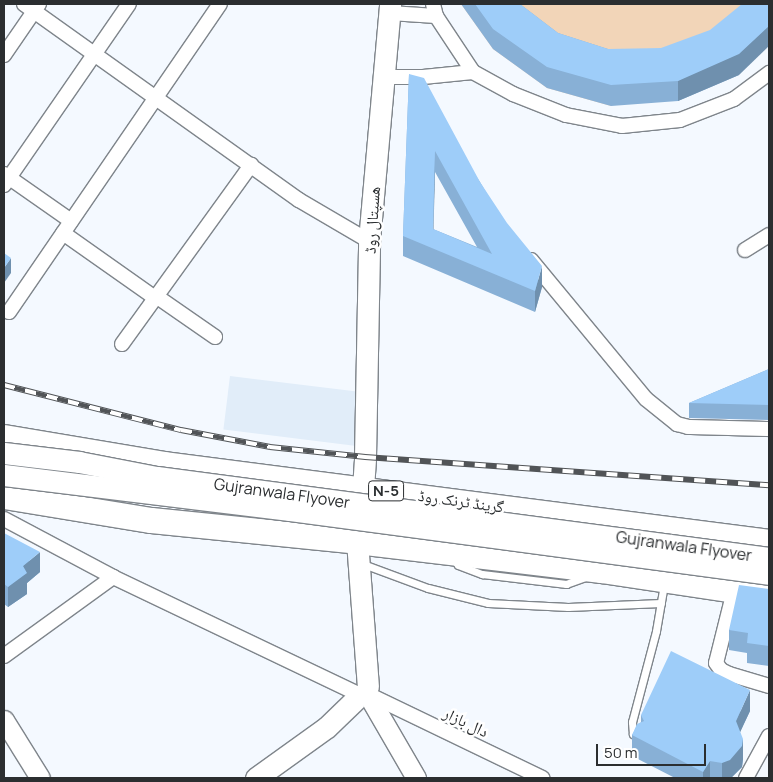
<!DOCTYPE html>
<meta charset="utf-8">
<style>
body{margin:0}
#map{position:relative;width:773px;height:782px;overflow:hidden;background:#f4f9ff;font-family:Manrope,"Noto Naskh Arabic",sans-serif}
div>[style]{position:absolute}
.built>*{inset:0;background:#e1edf9;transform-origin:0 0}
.green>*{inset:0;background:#f2d5b8}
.roads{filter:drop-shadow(1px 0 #7f858b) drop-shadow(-1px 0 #7f858b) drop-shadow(0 1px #7f858b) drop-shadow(0 -1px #7f858b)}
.lane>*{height:7px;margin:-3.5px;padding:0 3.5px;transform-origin:3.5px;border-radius:3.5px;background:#fff}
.street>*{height:14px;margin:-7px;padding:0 7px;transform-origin:7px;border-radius:7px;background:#fff}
.secondary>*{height:19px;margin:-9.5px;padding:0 9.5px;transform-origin:9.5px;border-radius:9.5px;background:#fff}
.primary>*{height:21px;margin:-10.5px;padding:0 10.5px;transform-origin:10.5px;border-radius:10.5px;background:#fff}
.highway>*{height:25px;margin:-12.5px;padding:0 12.5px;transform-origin:12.5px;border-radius:12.5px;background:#fff}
.rail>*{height:5.5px;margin-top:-2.75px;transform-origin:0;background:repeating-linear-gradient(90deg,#fff 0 11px,#515457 0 22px);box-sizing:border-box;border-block:1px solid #515457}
.bridges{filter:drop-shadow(1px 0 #7f858b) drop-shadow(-1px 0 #7f858b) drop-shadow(0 1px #7f858b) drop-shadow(0 -1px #7f858b)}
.primary-bridge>*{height:21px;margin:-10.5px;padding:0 10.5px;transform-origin:10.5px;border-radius:10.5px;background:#fff}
.wall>*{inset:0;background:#88b0d6}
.shaded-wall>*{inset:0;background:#6f90ae}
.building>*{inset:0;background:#9ecdf9}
span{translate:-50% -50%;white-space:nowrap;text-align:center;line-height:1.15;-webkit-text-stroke:5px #fff;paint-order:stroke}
.shield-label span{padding:1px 4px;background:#fff;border:1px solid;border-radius:4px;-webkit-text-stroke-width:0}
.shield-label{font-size:15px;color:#2b2e30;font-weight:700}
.street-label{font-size:16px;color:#2b2e30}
.frame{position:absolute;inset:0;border:5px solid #2b2e30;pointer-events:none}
.scale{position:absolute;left:596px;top:744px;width:110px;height:22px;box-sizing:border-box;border:2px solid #2b2e30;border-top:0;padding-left:6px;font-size:15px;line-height:18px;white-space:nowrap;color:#2b2e30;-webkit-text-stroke:4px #fff;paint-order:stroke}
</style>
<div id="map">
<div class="built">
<i style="left:230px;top:376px;width:134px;height:54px;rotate:7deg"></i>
</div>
<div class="green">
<i style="clip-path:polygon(461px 4px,769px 4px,611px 106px,547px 88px,493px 49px)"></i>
</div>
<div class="roads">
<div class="lane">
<i style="left:454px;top:560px;width:6px;rotate:51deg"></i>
<i style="left:458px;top:565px;width:26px;rotate:21deg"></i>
<i style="left:482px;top:574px;width:85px;rotate:6.8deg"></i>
<i style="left:566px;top:584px;width:20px;rotate:-20deg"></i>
<i style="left:363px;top:564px;width:69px;rotate:20.3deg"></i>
<i style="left:428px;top:588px;width:62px;rotate:14deg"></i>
<i style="left:488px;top:603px;width:80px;rotate:2.9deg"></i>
<i style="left:568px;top:607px;width:93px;rotate:-2.5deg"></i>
<i style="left:639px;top:739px;width:8px;rotate:-140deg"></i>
<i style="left:633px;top:734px;width:12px;rotate:-95deg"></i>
<i style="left:632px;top:722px;width:94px;rotate:-75.2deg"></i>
<i style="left:656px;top:631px;width:48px;rotate:-80.3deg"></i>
</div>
<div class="street">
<i style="left:24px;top:4px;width:338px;rotate:35.5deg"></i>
<i style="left:299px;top:200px;width:81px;rotate:30.4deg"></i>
<i style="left:433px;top:4px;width:12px;rotate:76deg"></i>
<i style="left:436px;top:16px;width:67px;rotate:56.5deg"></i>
<i style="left:473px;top:72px;width:46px;rotate:28.8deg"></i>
<i style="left:513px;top:94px;width:57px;rotate:21.6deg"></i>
<i style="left:566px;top:115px;width:57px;rotate:11.1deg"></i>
<i style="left:622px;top:126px;width:58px;rotate:-5.9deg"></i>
<i style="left:680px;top:120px;width:58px;rotate:-21.3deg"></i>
<i style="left:734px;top:99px;width:44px;rotate:-36.6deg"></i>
<i style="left:390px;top:13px;width:46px;rotate:3.7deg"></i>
<i style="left:4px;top:55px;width:62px;rotate:-55.5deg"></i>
<i style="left:385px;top:77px;width:38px"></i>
<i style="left:423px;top:77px;width:50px;rotate:-5.7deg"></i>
<i style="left:4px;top:174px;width:82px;rotate:35deg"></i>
<i style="left:4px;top:185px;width:220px;rotate:-55.4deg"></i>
<i style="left:63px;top:233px;width:113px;rotate:35.2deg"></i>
<i style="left:745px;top:250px;width:28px;rotate:-32deg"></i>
<i style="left:531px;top:260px;width:180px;rotate:50.4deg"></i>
<i style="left:646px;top:399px;width:40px;rotate:39deg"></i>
<i style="left:677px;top:424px;width:11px;rotate:15deg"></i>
<i style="left:688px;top:427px;width:81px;rotate:1.4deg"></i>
<i style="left:156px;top:296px;width:72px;rotate:34.8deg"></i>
<i style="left:9px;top:312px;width:373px;rotate:-55.6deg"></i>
<i style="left:122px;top:344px;width:221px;rotate:-54.2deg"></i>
<i style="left:4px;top:519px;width:123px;rotate:28deg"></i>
<i style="left:113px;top:577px;width:269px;rotate:25.5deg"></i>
<i style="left:734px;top:591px;width:74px;rotate:104deg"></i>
<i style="left:716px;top:663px;width:9px;rotate:54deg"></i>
<i style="left:721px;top:670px;width:9px;rotate:27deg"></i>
<i style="left:729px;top:674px;width:42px;rotate:16.7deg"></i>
<i style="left:4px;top:656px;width:135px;rotate:-35.9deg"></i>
<i style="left:374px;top:697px;width:187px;rotate:25.7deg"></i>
<i style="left:746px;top:778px;width:48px;rotate:-61.3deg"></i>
</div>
<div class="secondary">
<i style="left:372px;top:702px;width:88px;rotate:59.9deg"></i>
<i style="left:4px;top:720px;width:68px;rotate:58.2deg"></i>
</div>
<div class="primary">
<i style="left:363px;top:488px;width:31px;rotate:-86deg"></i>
<i style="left:365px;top:457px;width:216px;rotate:-88.9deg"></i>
<i style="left:369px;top:241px;width:238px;rotate:-84.9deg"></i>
<i style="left:357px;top:541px;width:146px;rotate:85.7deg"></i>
<i style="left:256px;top:778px;width:87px;rotate:-35.7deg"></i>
<i style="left:327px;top:727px;width:40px;rotate:-44deg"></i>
</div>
<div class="highway">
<i style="left:4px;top:437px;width:161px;rotate:9.6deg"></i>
<i style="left:163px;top:464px;width:611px;rotate:7.33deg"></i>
<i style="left:4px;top:496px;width:149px;rotate:9.3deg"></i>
<i style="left:151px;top:520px;width:207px;rotate:5.8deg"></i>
<i style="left:357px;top:541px;width:246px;rotate:6.8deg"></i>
<i style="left:601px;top:570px;width:170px;rotate:8.5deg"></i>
</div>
</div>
<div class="rail">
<i style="left:4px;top:385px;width:183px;rotate:14.3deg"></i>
<i style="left:181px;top:430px;width:91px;rotate:10.8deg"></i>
<i style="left:270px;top:447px;width:96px;rotate:6deg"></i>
<i style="left:365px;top:457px;width:405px;rotate:4deg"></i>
</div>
<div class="bridges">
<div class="primary-bridge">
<i style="left:4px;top:453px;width:76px;rotate:6.8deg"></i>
<i style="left:79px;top:462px;width:79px;rotate:10.9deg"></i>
<i style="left:157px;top:477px;width:617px;rotate:7.54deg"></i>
<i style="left:4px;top:475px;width:288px;rotate:7deg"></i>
<i style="left:290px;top:510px;width:483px;rotate:7.6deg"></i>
</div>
</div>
<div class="wall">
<i style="clip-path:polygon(461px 4px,520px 4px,558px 33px,608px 49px,739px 75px,678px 101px,611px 106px,547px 88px,493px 49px)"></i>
<i style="clip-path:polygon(evenodd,409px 74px,480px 182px,542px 287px,535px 312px,403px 256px,403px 236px,409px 74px,435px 172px,477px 247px,433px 229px,435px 172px)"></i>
<i style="clip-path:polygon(769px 369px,769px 420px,689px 418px,689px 403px)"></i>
<i style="clip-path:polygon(4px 533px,40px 572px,27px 583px,27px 594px,8px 607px,4px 604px)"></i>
<i style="clip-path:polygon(767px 589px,769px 589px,769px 666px,747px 663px,747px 653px,729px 650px,729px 630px)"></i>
<i style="clip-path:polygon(750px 711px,740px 732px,743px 759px,742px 767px,731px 778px,675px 778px,632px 756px,632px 735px,641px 722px,641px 715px)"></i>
</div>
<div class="shaded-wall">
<i style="clip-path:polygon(769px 26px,769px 46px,739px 75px,678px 101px,678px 81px)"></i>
<i style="clip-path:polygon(435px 151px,435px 172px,433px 249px,433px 229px)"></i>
<i style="clip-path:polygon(11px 258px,11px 273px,4px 283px,4px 268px)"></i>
<i style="clip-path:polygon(542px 266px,542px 287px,535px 312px,535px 291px)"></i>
<i style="clip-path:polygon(40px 552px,40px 572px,27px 583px,27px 594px,8px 607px,8px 587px,23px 566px)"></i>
<i style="clip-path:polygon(750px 690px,750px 711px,736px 741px,736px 721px)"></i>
<i style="clip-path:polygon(743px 739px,743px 759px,742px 767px,731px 778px,722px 778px,722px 763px)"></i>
<i style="clip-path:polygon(710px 761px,710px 778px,703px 778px,703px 772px)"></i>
</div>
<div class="building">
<i style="clip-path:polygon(475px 4px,520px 4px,558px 33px,608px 49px,661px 48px,710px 30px,742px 4px,769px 4px,769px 26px,739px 54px,678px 81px,611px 85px,547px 67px,493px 29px)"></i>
<i style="clip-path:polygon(evenodd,409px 74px,424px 78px,480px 182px,507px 223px,542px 266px,535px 291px,403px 236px,409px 74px,435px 151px,492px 254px,433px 229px,435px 151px)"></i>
<i style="clip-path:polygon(4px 253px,11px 258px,4px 268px)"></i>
<i style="clip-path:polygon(769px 369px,769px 405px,689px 403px)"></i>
<i style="clip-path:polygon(4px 533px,40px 552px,23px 566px,27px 573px,8px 587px,4px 584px)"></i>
<i style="clip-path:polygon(739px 585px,769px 589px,769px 646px,747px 643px,748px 633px,729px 630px)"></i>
<i style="clip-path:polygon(671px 651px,750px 690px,736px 721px,743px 739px,742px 746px,730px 760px,722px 763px,710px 761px,703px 772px,632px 735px,637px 724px,644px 721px,641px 715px)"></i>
</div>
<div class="shield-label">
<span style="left:386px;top:491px">N-5</span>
</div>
<div class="street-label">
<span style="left:372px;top:220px;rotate:-86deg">ھسپتال روڈ</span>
<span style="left:282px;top:493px;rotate:8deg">Gujranwala Flyover</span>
<span style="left:461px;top:501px;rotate:8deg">گرینڈ ٹرنک روڈ</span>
<span style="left:684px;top:546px;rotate:8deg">Gujranwala Flyover</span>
<span style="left:466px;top:722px;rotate:26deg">دال بازار</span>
</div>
<div class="frame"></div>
<div class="scale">50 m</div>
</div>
